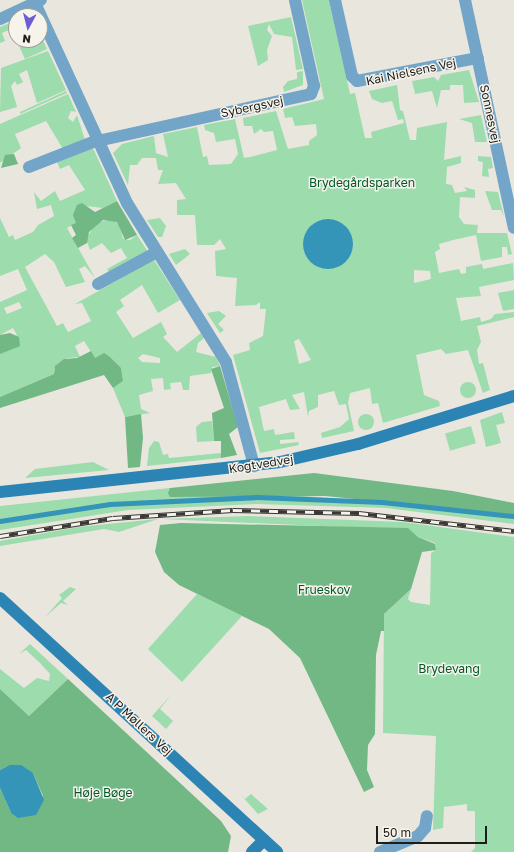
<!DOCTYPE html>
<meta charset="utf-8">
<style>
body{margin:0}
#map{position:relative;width:514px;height:852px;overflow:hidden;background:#e9e6de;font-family:"Golos Text",sans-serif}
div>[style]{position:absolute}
.green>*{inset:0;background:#9ddcad;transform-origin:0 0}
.round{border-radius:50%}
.forest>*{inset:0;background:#71b885}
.water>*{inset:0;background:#3495b9}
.stream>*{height:4.5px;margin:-2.25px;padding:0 2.25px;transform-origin:2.25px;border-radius:2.25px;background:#3495b9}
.street>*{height:12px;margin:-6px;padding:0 6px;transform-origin:6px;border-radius:6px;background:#72a5c7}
.secondary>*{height:12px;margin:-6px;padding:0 6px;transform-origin:6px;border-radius:6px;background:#2c84b5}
.rail>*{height:4.5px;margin-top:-2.25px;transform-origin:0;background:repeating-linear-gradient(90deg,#f6f3eb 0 9px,#393835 0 18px);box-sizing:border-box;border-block:1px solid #393835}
span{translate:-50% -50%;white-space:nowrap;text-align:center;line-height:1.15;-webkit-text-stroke:3px #f6f3eb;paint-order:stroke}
.street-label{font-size:12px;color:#1e1d1a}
.park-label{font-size:12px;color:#005829}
.north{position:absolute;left:8px;top:8px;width:40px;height:40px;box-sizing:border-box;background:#f6f3eb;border:1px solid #a09d97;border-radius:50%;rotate:187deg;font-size:11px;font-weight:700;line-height:16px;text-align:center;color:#1e1d1a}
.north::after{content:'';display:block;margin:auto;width:14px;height:18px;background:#695cd5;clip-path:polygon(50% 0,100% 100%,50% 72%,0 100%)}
.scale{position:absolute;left:376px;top:826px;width:111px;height:18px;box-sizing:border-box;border:2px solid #1e1d1a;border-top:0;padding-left:5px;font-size:12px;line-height:14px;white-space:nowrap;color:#1e1d1a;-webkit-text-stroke:3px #f6f3eb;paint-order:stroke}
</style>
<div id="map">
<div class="green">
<i style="clip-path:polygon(evenodd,302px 0,329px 0,350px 94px,355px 93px,365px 138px,372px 138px,371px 132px,404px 123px,403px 119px,398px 120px,392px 101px,382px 103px,372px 99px,369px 91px,397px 85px,400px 110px,403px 111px,410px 140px,416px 140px,417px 128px,447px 122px,444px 160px,461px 156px,461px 163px,447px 167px,446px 184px,452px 185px,455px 193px,467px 191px,464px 187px,475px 190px,475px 198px,460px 197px,459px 217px,464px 224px,478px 225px,477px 233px,507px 233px,512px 254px,504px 256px,508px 255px,507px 247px,502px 247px,502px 257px,481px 261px,476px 235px,453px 240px,439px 244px,440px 249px,435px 252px,439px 273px,459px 269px,461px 274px,466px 273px,466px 267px,482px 264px,483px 269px,513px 263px,514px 280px,479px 287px,481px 296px,456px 298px,461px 321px,480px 317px,481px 322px,491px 319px,495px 314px,514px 312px,514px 317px,477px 326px,481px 342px,477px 350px,479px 364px,483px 363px,490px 390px,483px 393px,468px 350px,446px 354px,441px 349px,416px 355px,424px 395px,439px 401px,440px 406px,383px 423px,378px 403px,372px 404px,370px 388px,350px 393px,348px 403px,354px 431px,322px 438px,321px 433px,340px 427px,349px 419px,346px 404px,339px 405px,334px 391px,318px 395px,318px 407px,309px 411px,308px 417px,304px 392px,292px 395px,300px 409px,290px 410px,286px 399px,259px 407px,264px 431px,274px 429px,275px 435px,294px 432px,295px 439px,280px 440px,280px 444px,298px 442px,299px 445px,260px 453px,233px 355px,250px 350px,249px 343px,263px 336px,266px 309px,260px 309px,260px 302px,256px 305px,235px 306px,237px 278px,216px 276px,215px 251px,226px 249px,220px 239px,214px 245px,197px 245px,195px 215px,177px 215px,177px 200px,186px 199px,176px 183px,158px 184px,163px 170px,158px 170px,156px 158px,142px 158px,137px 165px,130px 165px,128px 185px,113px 153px,122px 144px,154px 136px,156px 153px,168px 157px,163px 134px,197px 127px,203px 157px,207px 156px,209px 165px,231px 164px,238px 154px,235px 139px,216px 142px,214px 133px,205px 130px,204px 125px,235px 119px,244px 158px,250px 157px,277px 150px,273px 131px,264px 132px,261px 129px,254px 134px,252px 126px,244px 126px,243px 118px,276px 111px,288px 149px,309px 145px,309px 141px,317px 135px,316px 124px,295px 126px,292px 117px,285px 118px,283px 109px,324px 99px,302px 0,331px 219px,346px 226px,353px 248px,345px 262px,331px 219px,302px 0,414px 270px,430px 271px,431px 279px,414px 283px,414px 270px,302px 0,299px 339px,311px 360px,299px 364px,294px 341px,299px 339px)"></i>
<i style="clip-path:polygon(291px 17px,303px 69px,296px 70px,292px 37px,274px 34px,269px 24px,267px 30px,272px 36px,267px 50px,268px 60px,258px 66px,248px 26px)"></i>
<i style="clip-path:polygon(16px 20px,16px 27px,2px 33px,5px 41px,0 43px,0 27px)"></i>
<i style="clip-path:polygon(40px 34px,47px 49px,25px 59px,19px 46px,25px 40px,40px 40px)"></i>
<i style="clip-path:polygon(48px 51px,66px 90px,37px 103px,27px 70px,19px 74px,23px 82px,17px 85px,15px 81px,11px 86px,17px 107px,0 112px,1px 68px)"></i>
<i style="clip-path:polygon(469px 70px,479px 102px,464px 103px,463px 85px,450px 85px,450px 90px,441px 90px,437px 108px,432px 91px,415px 94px,412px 81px,434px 77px,438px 81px,441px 75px)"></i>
<i style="clip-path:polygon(303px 71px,303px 85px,284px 92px,283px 87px,288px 81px,297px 79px,297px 72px)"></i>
<i style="clip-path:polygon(66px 91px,67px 93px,20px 114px,20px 112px)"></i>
<i style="clip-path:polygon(68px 94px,76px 112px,71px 111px,68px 118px,73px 122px,77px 115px,85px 140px,63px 149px,46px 121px,15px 134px,21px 148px,0 163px,0 124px)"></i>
<i style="clip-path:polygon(481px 115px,487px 142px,475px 142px,472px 123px,459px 119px)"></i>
<i style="clip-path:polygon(evenodd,93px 148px,117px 201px,103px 208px,77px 205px,76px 223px,67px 228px,95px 278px,85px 266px,79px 269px,85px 282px,66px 287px,54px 262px,45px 254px,25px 267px,57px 326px,63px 323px,68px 332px,91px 321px,82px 303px,75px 304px,154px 260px,180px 300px,158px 313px,142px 285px,120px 300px,124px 306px,116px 312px,133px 338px,161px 322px,167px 334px,163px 337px,177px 352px,201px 333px,204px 338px,198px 343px,196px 352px,216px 357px,220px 366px,212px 367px,211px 373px,190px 376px,189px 390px,183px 390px,181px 382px,170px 383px,171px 389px,164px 390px,163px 378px,151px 379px,153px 391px,139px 395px,141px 409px,150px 413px,125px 417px,113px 388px,123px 381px,121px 369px,110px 357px,95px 358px,84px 341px,75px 346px,80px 357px,67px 358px,54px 369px,54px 374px,0 397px,0 353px,17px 335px,13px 328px,0 335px,0 302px,27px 290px,18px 269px,0 276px,0 218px,9px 237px,13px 235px,15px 240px,33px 232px,38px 225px,54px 216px,51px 205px,37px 209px,34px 192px,41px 201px,55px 191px,60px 201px,85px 190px,69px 165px,60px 169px,57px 162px,93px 148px,19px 302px,22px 308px,7px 314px,4px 308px,19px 302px,93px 148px,143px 354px,160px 358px,160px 363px,142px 362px,138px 358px,143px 354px)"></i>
<i style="clip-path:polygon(478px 156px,491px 157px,493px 168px,488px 169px,489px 177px,482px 176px,483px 162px,478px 161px)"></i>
<i style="clip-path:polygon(485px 191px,498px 192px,504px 217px,501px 210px,492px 210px)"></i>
<i style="clip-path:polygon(160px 218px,166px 226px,162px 237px,158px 237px,147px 220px)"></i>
<i style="clip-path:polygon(111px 219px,119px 224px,123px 239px,130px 240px,137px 235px,148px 252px,110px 274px,107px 269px,127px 258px,121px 248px,111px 253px,102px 243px,90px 250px,86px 239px,96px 223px)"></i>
<i style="clip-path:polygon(185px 249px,190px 254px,176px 265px,169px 254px)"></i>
<i style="clip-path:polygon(514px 290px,514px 309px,503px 311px,498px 293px)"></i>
<i style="clip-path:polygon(219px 311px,226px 316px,218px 324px,224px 330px,220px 333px,207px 313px)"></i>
<i class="round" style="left:460px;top:382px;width:16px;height:16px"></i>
<i style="clip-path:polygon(502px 412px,505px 423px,496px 425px,501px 443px,486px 447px,480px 420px)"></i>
<i class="round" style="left:358px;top:414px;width:16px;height:16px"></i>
<i style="clip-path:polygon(212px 421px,214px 441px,197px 442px,196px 427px,202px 422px)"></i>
<i style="left:471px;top:426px;width:18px;height:27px;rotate:74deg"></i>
<i style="clip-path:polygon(154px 441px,159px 442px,163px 455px,168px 454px,169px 458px,221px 453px,221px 458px,147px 466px,149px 448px)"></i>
<i style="clip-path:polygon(93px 462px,109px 470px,25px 478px,35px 469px)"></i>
<i style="clip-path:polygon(170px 488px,170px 497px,291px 495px,480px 510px,514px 515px,514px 524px,386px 508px,257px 504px,128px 510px,0 530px,0 506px)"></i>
<i style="clip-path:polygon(248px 516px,403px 522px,514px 537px,514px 852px,471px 852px,475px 848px,475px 811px,467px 811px,467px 804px,444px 807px,443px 828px,433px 830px,436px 736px,383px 733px,384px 614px,411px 589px,408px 599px,411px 602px,430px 605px,431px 553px,436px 550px,435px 543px,418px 537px,410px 530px,162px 519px)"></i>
<i style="clip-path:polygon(158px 519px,119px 532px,104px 529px,0 546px,0 541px,78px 527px)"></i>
<i style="clip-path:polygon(70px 587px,76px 589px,63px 601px,68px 605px,61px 603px,45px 617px,62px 598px,59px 595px)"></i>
<i style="clip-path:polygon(197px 594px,242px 616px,182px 682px,148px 649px)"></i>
<i style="clip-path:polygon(30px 644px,68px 679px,29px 716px,0 689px,0 669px,24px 688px,37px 678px,49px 681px,50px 674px,40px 663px,26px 650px,19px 654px)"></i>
<i style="clip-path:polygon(171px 695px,160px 709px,173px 721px,166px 729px,152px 716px)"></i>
<i style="clip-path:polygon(240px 794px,245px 799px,251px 794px,268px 809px,258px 814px)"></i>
</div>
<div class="forest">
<i style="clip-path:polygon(14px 154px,18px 164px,1px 168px,5px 155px)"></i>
<i style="clip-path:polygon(117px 201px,137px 235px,125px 240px,117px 222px,103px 220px,89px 232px,87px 243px,78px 248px,72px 238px,76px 235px,71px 225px,76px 223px,73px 215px,77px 205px,82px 203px,95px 212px)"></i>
<i style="clip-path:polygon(10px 333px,19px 337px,20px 346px,0 354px,0 335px)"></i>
<i style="clip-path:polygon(91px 351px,95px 358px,104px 353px,110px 357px,121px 368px,123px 381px,113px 388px,104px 375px,0 408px,0 397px,54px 374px,55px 366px,64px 359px,77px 358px)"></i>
<i style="clip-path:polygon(220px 366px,238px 427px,229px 434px,237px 455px,221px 458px,221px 441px,214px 441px,212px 413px,224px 408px,211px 369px)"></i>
<i style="clip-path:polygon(141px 414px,143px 438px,140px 467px,128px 468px,125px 417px)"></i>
<i style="clip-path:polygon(314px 473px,453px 491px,514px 503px,514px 515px,325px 496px,170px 497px,168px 493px,170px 488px)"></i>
<i style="clip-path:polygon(181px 523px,408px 528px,418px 537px,435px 544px,436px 550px,422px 552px,411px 589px,384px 614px,384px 631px,381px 631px,376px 655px,375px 734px,368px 745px,367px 770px,374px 787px,364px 792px,300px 658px,269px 629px,179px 585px,164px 572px,155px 552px,160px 525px)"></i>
<i style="clip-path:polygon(68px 679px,221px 821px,231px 836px,228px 852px,0 852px,0 788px,11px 813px,43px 796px,33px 773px,6px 767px,0 770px,0 689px,29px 716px)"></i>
</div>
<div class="water">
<i class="round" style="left:303px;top:219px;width:50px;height:50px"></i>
<i style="clip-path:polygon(10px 765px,21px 765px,33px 773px,44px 800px,36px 815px,18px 818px,11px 813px,0 788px,0 770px)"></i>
</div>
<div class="stream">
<i style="left:0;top:521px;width:111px;rotate:-8.8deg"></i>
<i style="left:110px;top:504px;width:147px;rotate:-2.7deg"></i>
<i style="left:257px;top:497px;width:125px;rotate:2.3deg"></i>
<i style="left:382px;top:502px;width:133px;rotate:6.1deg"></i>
</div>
<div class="street">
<i style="left:335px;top:0;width:78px;rotate:77.4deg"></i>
<i style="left:352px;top:76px;width:7px;rotate:45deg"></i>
<i style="left:357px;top:81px;width:123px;rotate:-10.8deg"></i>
<i style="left:465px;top:0;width:233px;rotate:77.9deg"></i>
<i style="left:35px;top:3px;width:220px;rotate:65.3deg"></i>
<i style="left:127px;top:203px;width:187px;rotate:58.1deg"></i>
<i style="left:226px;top:362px;width:108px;rotate:74.9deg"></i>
<i style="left:0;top:19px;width:45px;rotate:-24.9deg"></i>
<i style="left:29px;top:167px;width:69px;rotate:-21.3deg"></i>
<i style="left:93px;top:142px;width:223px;rotate:-12.4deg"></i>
<i style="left:311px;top:94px;width:9px;rotate:-69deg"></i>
<i style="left:314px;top:86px;width:88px;rotate:-102.5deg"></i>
<i style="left:98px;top:284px;width:67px;rotate:-28.5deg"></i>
<i style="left:380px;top:852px;width:41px;rotate:-22.8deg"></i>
<i style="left:418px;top:836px;width:11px;rotate:-49deg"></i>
<i style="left:425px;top:828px;width:12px;rotate:-81deg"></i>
</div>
<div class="secondary">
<i style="left:0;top:492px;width:282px;rotate:-6.1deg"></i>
<i style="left:280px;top:462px;width:80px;rotate:-13deg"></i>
<i style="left:358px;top:444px;width:163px;rotate:-17.1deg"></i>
<i style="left:0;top:598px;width:376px;rotate:42.5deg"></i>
<i style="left:252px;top:852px;width:17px;rotate:-45deg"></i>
</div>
<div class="rail">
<i style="left:0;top:536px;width:114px;rotate:-9.1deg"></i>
<i style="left:113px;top:518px;width:120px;rotate:-3.8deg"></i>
<i style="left:233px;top:510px;width:126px;rotate:1.4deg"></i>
<i style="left:359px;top:513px;width:156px;rotate:6.6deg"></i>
</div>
<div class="street-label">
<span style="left:411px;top:72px;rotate:-12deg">Kai Nielsens Vej</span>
<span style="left:252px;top:107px;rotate:-12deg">Sybergsvej</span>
<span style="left:490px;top:114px;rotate:78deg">Sonnesvej</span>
<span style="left:261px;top:464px;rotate:-9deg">Kogtvedvej</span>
<span style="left:139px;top:724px;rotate:43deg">A P Møllers Vej</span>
</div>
<div class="park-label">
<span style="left:362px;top:183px">Brydegårdsparken</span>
<span style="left:324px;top:590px">Frueskov</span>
<span style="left:449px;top:669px">Brydevang</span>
<span style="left:103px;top:793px">Høje Bøge</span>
</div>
<div class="north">N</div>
<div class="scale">50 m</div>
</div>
